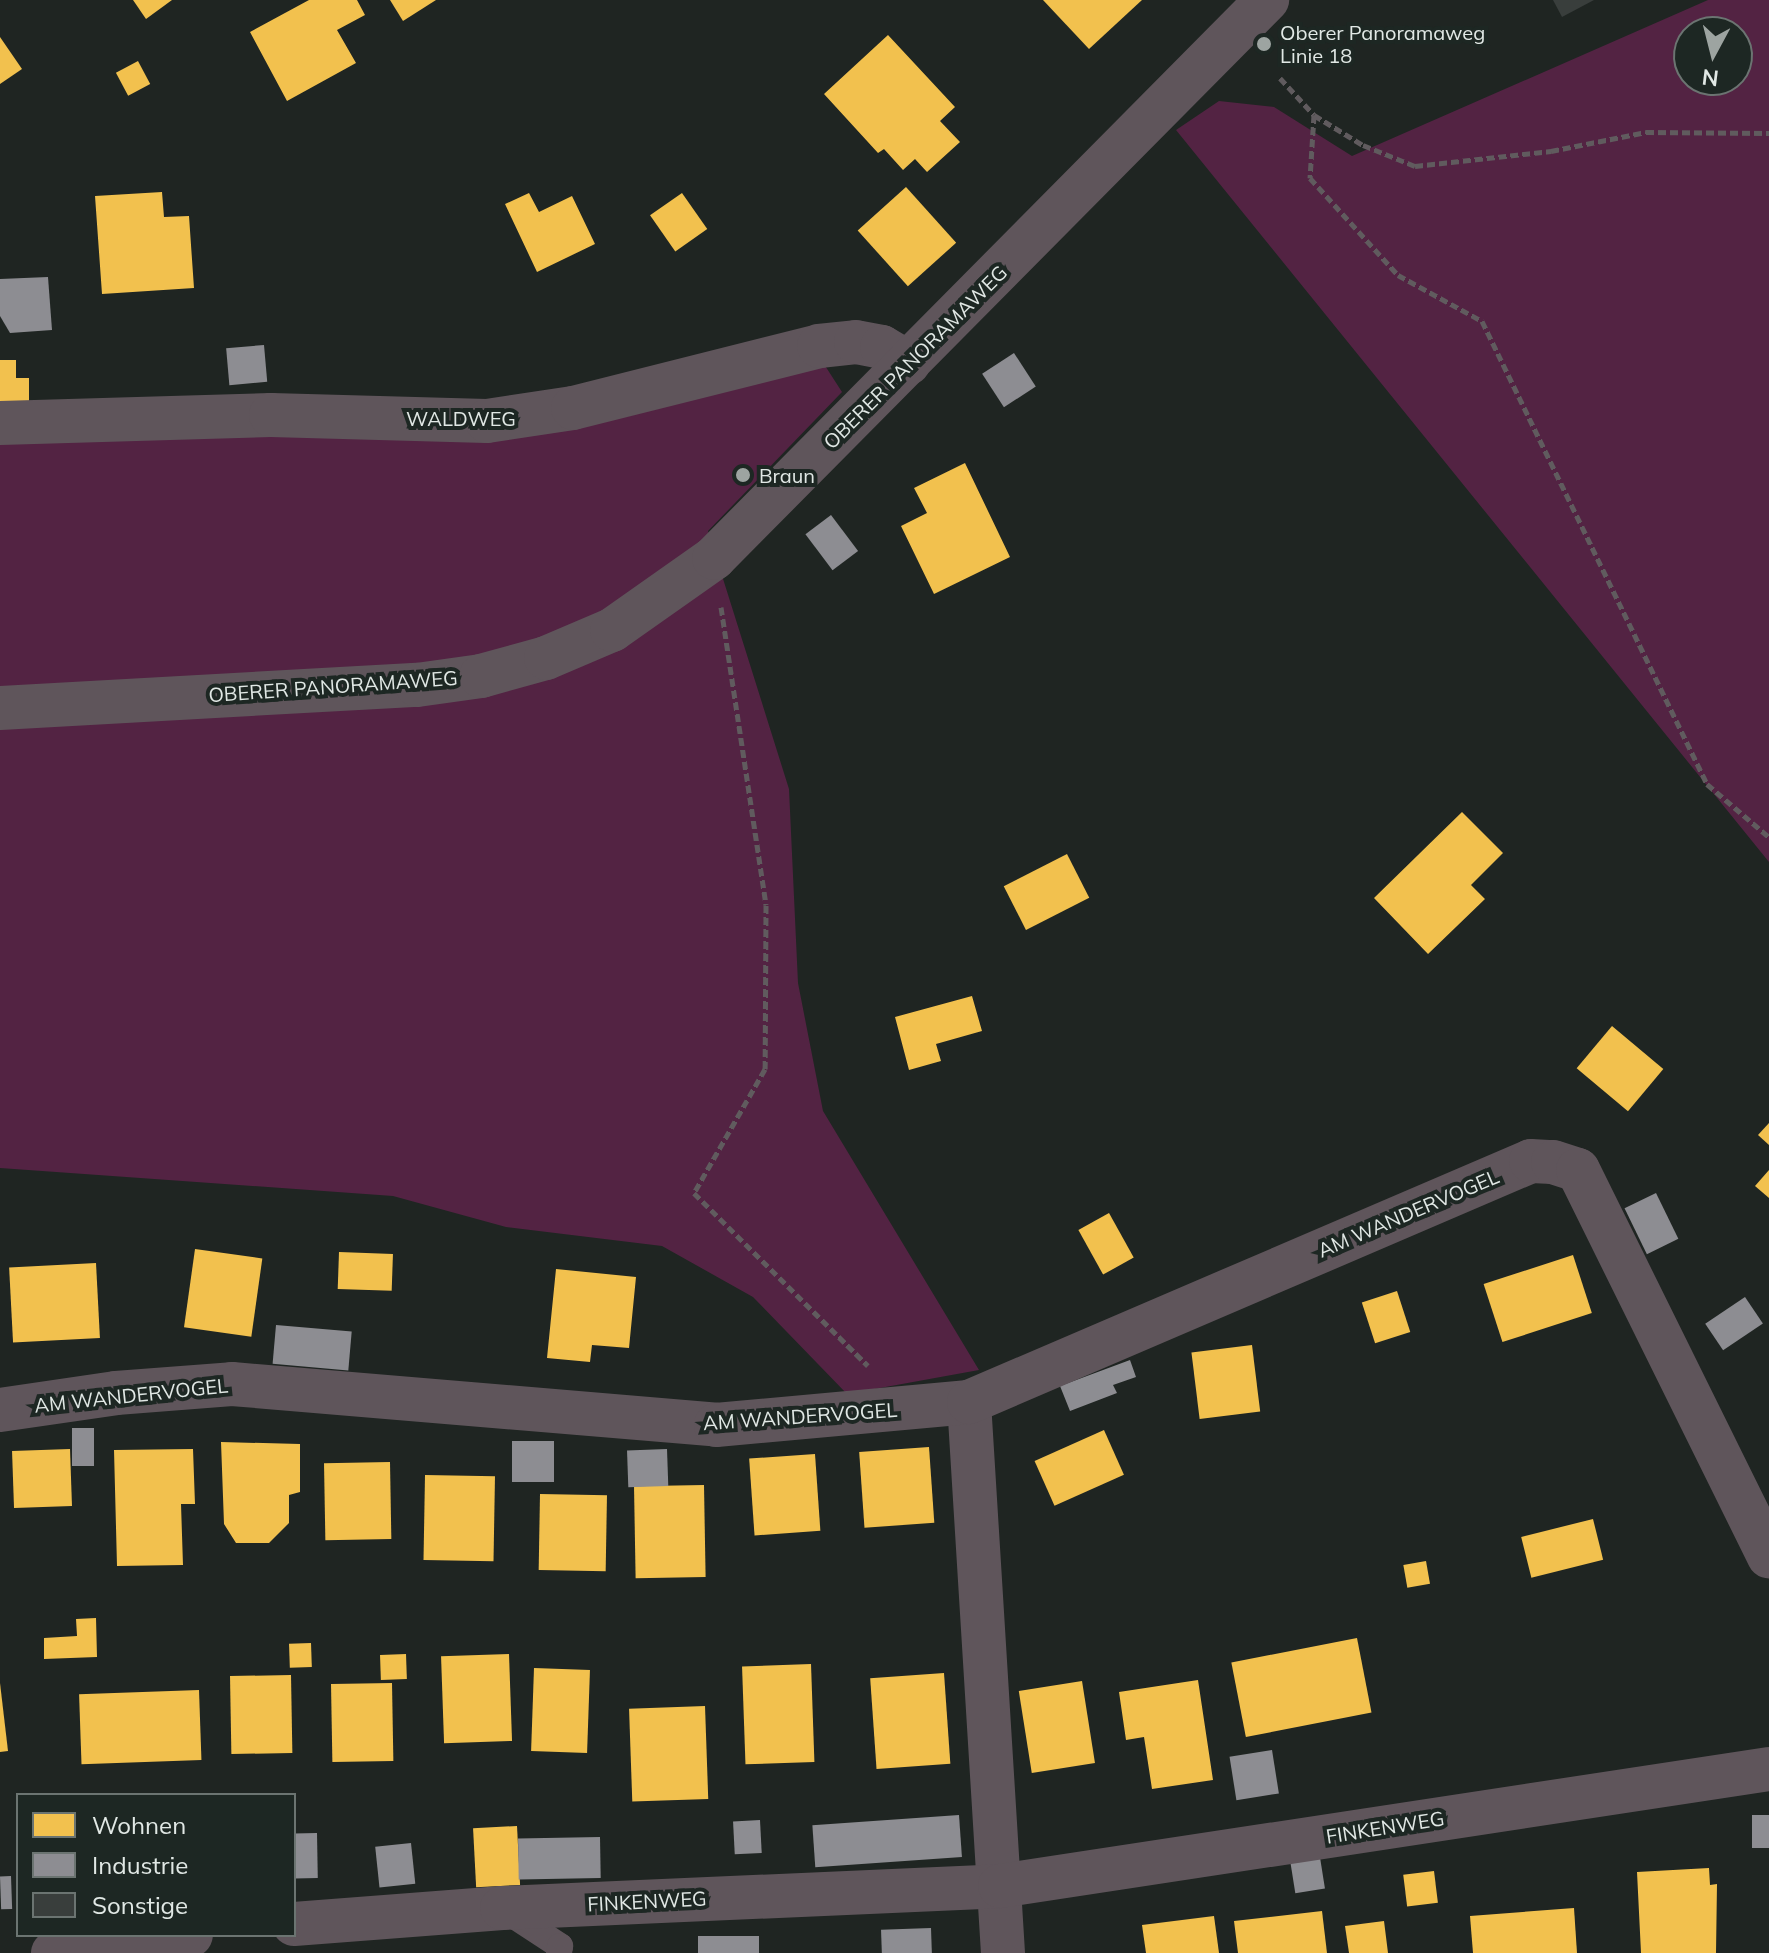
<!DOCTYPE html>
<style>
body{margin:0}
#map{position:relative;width:1769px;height:1953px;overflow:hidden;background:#1f2522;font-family:Mulish,sans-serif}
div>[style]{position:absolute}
.green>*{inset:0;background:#532343}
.homes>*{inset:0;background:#f2c14e;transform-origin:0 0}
.industry>*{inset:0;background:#8d8d92;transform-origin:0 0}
.building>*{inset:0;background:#393e3c}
.path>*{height:5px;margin-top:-2.5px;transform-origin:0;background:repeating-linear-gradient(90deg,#605b5e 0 8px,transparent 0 12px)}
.lane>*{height:26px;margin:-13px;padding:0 13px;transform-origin:13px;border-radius:13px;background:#5f555b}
.street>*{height:44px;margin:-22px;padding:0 22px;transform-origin:22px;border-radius:22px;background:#5f555b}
.dots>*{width:22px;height:22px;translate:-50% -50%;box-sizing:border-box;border:4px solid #1d2723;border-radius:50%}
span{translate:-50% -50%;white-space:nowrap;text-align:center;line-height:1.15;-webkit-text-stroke:8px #1d2723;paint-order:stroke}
.poi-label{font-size:20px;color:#e1e8e5}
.left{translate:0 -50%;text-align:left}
.street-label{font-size:20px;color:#e1e8e5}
.legend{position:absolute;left:16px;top:1793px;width:280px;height:144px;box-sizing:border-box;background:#1d2723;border:2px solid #6b7471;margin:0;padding:10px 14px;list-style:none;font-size:24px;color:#e1e8e5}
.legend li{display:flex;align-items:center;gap:16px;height:40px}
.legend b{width:40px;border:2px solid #6b7471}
.north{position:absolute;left:1673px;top:16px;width:80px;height:80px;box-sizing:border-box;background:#1d2723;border:2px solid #6b7471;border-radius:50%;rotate:187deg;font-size:22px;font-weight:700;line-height:32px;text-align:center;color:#e1e8e5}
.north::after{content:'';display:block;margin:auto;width:28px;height:36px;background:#9da4a1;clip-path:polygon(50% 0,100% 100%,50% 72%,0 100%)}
</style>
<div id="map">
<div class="green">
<i style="clip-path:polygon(evenodd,1708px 0,1769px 0,1769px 862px,1176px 130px,1219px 101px,1274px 107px,1352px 156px,1708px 0,1689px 32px,1737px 32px,1737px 80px,1689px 80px,1689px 32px)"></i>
<i style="clip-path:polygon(822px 361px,842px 392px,708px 531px,789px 789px,798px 983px,823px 1111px,979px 1370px,847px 1394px,753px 1297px,662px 1246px,506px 1227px,393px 1196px,0 1168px,0 438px,216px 433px)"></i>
</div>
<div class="homes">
<i style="clip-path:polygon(133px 0,172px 0,146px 19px)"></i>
<i style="clip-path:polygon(309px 0,357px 0,365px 15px,337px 30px,356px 63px,287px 101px,250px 32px)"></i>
<i style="clip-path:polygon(390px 0,436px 0,403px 21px)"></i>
<i style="clip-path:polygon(1043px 0,1142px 0,1089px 49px)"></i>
<i style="clip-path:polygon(888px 35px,955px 107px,940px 121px,960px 142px,927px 172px,915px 159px,903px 170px,884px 149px,878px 153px,824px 94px)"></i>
<i style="clip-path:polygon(0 37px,22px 69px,0 84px)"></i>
<i style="left:138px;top:61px;width:26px;height:25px;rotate:62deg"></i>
<i style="left:906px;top:187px;width:75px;height:65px;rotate:48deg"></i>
<i style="clip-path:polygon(162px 192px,164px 217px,189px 216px,194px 288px,102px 294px,95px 196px)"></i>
<i style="clip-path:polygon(529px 193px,539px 212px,572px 196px,595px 244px,537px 272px,505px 204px)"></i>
<i style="left:682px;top:193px;width:44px;height:39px;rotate:55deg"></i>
<i style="clip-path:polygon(0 360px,16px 360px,16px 378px,29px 378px,29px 404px,0 404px)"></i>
<i style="clip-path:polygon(965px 463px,1010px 557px,934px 594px,901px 526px,927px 513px,914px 488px)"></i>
<i style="clip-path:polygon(1462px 812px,1503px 853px,1471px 885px,1485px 899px,1428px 954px,1374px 898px)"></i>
<i style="left:1067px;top:854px;width:49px;height:71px;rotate:63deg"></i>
<i style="clip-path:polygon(972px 996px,982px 1031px,936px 1044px,941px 1061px,909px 1070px,895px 1017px)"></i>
<i style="left:1612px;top:1026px;width:67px;height:55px;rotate:40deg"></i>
<i style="clip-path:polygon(1769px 1123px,1769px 1145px,1758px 1135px)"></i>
<i style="clip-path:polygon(1769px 1170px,1769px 1198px,1755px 1186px)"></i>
<i style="left:1109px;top:1213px;width:51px;height:35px;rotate:61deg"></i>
<i style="left:195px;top:1249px;width:68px;height:79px;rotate:8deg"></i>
<i style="left:339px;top:1252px;width:54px;height:37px;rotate:2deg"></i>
<i style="left:1573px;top:1255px;width:61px;height:94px;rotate:72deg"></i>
<i style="left:96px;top:1263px;width:75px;height:87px;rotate:87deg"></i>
<i style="clip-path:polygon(556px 1269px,636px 1277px,629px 1348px,592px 1345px,590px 1362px,547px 1358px)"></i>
<i style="left:1397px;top:1291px;width:43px;height:37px;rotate:72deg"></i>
<i style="left:1252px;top:1345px;width:67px;height:61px;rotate:83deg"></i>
<i style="left:1104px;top:1430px;width:49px;height:76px;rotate:66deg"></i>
<i style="clip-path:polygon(221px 1442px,300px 1444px,300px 1492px,289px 1495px,289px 1523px,269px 1543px,236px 1543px,224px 1524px)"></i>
<i style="left:929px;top:1447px;width:76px;height:70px;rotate:86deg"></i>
<i style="left:70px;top:1449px;width:57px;height:58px;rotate:88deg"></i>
<i style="clip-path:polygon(193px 1449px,195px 1504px,181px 1504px,183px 1565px,117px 1566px,114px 1450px)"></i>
<i style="left:815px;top:1454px;width:77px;height:66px;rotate:86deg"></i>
<i style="left:390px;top:1462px;width:77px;height:66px;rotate:89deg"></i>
<i style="left:425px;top:1475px;width:70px;height:85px;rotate:1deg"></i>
<i style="left:704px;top:1485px;width:92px;height:70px;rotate:89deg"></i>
<i style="left:540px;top:1494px;width:67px;height:76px;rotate:1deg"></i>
<i style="left:1593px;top:1519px;width:42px;height:74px;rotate:76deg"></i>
<i style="left:1426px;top:1561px;width:23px;height:23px;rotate:80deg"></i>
<i style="clip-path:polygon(96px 1618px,97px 1657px,44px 1659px,44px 1638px,77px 1636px,76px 1619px)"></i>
<i style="left:1357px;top:1638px;width:76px;height:128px;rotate:79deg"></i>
<i style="left:311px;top:1643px;width:24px;height:22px;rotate:88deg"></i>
<i style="left:406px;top:1654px;width:25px;height:26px;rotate:88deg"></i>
<i style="left:509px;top:1654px;width:87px;height:68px;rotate:88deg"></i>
<i style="left:811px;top:1664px;width:98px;height:69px;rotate:88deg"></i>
<i style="left:534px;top:1668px;width:56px;height:83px;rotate:2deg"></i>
<i style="left:944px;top:1673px;width:91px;height:74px;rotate:86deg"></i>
<i style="left:291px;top:1675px;width:78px;height:61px;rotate:89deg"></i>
<i style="clip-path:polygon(1198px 1680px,1213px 1780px,1152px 1789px,1144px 1737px,1126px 1740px,1119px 1692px)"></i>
<i style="left:1082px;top:1681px;width:83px;height:64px;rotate:81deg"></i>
<i style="clip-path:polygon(0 1683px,8px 1751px,0 1752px)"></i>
<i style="left:392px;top:1683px;width:78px;height:61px;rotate:89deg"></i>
<i style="left:199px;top:1690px;width:70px;height:120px;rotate:88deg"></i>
<i style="left:705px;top:1706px;width:93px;height:76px;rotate:88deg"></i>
<i style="left:517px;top:1826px;width:59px;height:44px;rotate:87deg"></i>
<i style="clip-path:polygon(1709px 1868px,1710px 1885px,1717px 1884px,1716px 1953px,1641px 1953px,1637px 1872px)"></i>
<i style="left:1434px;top:1871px;width:32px;height:31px;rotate:83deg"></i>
<i style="clip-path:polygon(1574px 1908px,1577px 1953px,1473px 1953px,1470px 1916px)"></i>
<i style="clip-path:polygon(1322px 1911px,1327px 1953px,1238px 1953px,1234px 1921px)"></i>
<i style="clip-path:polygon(1214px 1916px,1219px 1953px,1146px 1953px,1142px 1925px)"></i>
<i style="clip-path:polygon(1384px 1921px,1388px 1953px,1349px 1953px,1345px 1926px)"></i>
</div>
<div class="industry">
<i style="clip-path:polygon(48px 277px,52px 330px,10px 333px,0 316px,0 279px)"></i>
<i style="left:264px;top:345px;width:37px;height:38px;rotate:85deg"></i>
<i style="left:1014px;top:353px;width:40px;height:38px;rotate:57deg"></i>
<i style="left:831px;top:515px;width:45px;height:32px;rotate:53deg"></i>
<i style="left:1656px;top:1193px;width:51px;height:35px;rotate:64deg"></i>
<i style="left:1745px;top:1297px;width:32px;height:48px;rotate:56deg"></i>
<i style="left:276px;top:1325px;width:76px;height:39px;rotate:5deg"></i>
<i style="clip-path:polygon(1130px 1360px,1136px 1377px,1113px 1385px,1117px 1393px,1070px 1411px,1060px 1386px)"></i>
<i style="left:72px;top:1428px;width:22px;height:38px"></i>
<i style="left:512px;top:1441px;width:42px;height:41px"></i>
<i style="left:667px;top:1449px;width:37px;height:40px;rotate:88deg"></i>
<i style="left:1272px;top:1750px;width:44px;height:43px;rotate:81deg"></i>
<i style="left:959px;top:1815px;width:42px;height:147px;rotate:86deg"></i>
<i style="left:1752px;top:1815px;width:17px;height:33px"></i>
<i style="left:760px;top:1820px;width:33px;height:27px;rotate:87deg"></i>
<i style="left:317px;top:1833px;width:45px;height:23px;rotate:89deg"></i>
<i style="left:600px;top:1837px;width:41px;height:82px;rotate:89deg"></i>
<i style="left:411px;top:1843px;width:41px;height:36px;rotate:84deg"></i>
<i style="left:1319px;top:1851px;width:38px;height:30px;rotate:81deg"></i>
<i style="left:11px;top:1876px;width:33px;height:11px;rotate:88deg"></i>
<i style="left:931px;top:1928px;width:25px;height:50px;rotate:88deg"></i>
<i style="left:759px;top:1936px;width:17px;height:61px;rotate:90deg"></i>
</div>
<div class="building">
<i style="clip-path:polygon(1553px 0,1594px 0,1562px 17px)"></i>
</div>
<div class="path">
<i style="left:1280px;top:78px;width:50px;rotate:47.4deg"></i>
<i style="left:1314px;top:115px;width:57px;rotate:31.5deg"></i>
<i style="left:1363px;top:145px;width:56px;rotate:22deg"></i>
<i style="left:1415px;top:166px;width:137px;rotate:-6.3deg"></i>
<i style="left:1551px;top:151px;width:97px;rotate:-11.3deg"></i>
<i style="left:1646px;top:132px;width:123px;rotate:0.5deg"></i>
<i style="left:1314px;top:115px;width:63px;rotate:93.6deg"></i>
<i style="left:1310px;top:178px;width:131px;rotate:47.8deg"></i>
<i style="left:1398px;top:275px;width:96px;rotate:28.7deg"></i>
<i style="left:1482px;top:321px;width:515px;rotate:64.08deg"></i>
<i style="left:1707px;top:784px;width:82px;rotate:40.5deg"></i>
<i style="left:721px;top:607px;width:301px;rotate:81.4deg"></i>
<i style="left:766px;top:905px;width:164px;rotate:90.3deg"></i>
<i style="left:765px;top:1069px;width:143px;rotate:119.8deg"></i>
<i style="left:694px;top:1193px;width:245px;rotate:44.8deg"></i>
</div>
<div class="lane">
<i style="left:505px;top:1910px;width:66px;rotate:33.2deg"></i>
<i style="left:560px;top:1946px;width:7px;rotate:98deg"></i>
</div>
<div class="street">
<i style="left:0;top:423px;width:271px;rotate:-1.7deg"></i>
<i style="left:271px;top:415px;width:216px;rotate:1.6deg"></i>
<i style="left:487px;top:421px;width:87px;rotate:-8.6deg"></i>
<i style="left:573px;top:408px;width:254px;rotate:-14.1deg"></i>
<i style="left:819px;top:346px;width:37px;rotate:-6deg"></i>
<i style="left:856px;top:342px;width:26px;rotate:11deg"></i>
<i style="left:882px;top:347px;width:31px;rotate:31deg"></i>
<i style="left:0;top:708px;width:418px;rotate:-3.2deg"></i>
<i style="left:417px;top:685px;width:65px;rotate:-8deg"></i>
<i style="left:481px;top:676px;width:67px;rotate:-15.5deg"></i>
<i style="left:546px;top:658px;width:72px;rotate:-23deg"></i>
<i style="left:612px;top:630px;width:125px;rotate:-35.2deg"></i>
<i style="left:714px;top:558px;width:786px;rotate:-45.26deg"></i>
<i style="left:969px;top:1402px;width:552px;rotate:86.47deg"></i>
<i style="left:0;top:1410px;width:117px;rotate:-8.3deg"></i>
<i style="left:116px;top:1393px;width:116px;rotate:-4.4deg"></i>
<i style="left:232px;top:1384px;width:486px;rotate:4.8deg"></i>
<i style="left:716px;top:1425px;width:254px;rotate:-5.2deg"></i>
<i style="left:969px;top:1402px;width:611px;rotate:-23.21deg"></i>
<i style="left:1531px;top:1161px;width:22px;rotate:3deg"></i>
<i style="left:1553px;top:1162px;width:26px;rotate:18deg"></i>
<i style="left:1578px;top:1170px;width:431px;rotate:63.7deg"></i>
<i style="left:294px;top:1924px;width:209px;rotate:-4.4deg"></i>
<i style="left:502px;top:1908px;width:498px;rotate:-2.5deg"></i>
<i style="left:1000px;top:1886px;width:778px;rotate:-8.65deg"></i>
<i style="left:53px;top:1953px;width:139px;rotate:-7.4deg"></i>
</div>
<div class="dots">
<i style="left:1264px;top:44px;background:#9da4a1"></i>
<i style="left:743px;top:475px;background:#9da4a1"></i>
</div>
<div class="poi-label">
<span class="left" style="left:1280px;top:44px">Oberer Panoramaweg<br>Linie 18</span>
<span class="left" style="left:759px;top:475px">Braun</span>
</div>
<div class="street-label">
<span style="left:915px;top:357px;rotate:-45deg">OBERER PANORAMAWEG</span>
<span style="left:461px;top:418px">WALDWEG</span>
<span style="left:333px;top:686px;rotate:-4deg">OBERER PANORAMAWEG</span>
<span style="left:1408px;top:1213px;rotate:-23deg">AM WANDERVOGEL</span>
<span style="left:131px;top:1395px;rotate:-6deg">AM WANDERVOGEL</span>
<span style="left:800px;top:1416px;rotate:-4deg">AM WANDERVOGEL</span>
<span style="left:1385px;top:1827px;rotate:-9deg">FINKENWEG</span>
<span style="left:647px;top:1901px;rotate:-3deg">FINKENWEG</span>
</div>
<ul class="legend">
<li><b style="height:22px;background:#f2c14e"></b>Wohnen</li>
<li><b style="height:22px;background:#8d8d92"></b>Industrie</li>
<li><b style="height:22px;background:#393e3c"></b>Sonstige</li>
</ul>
<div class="north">N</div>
</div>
